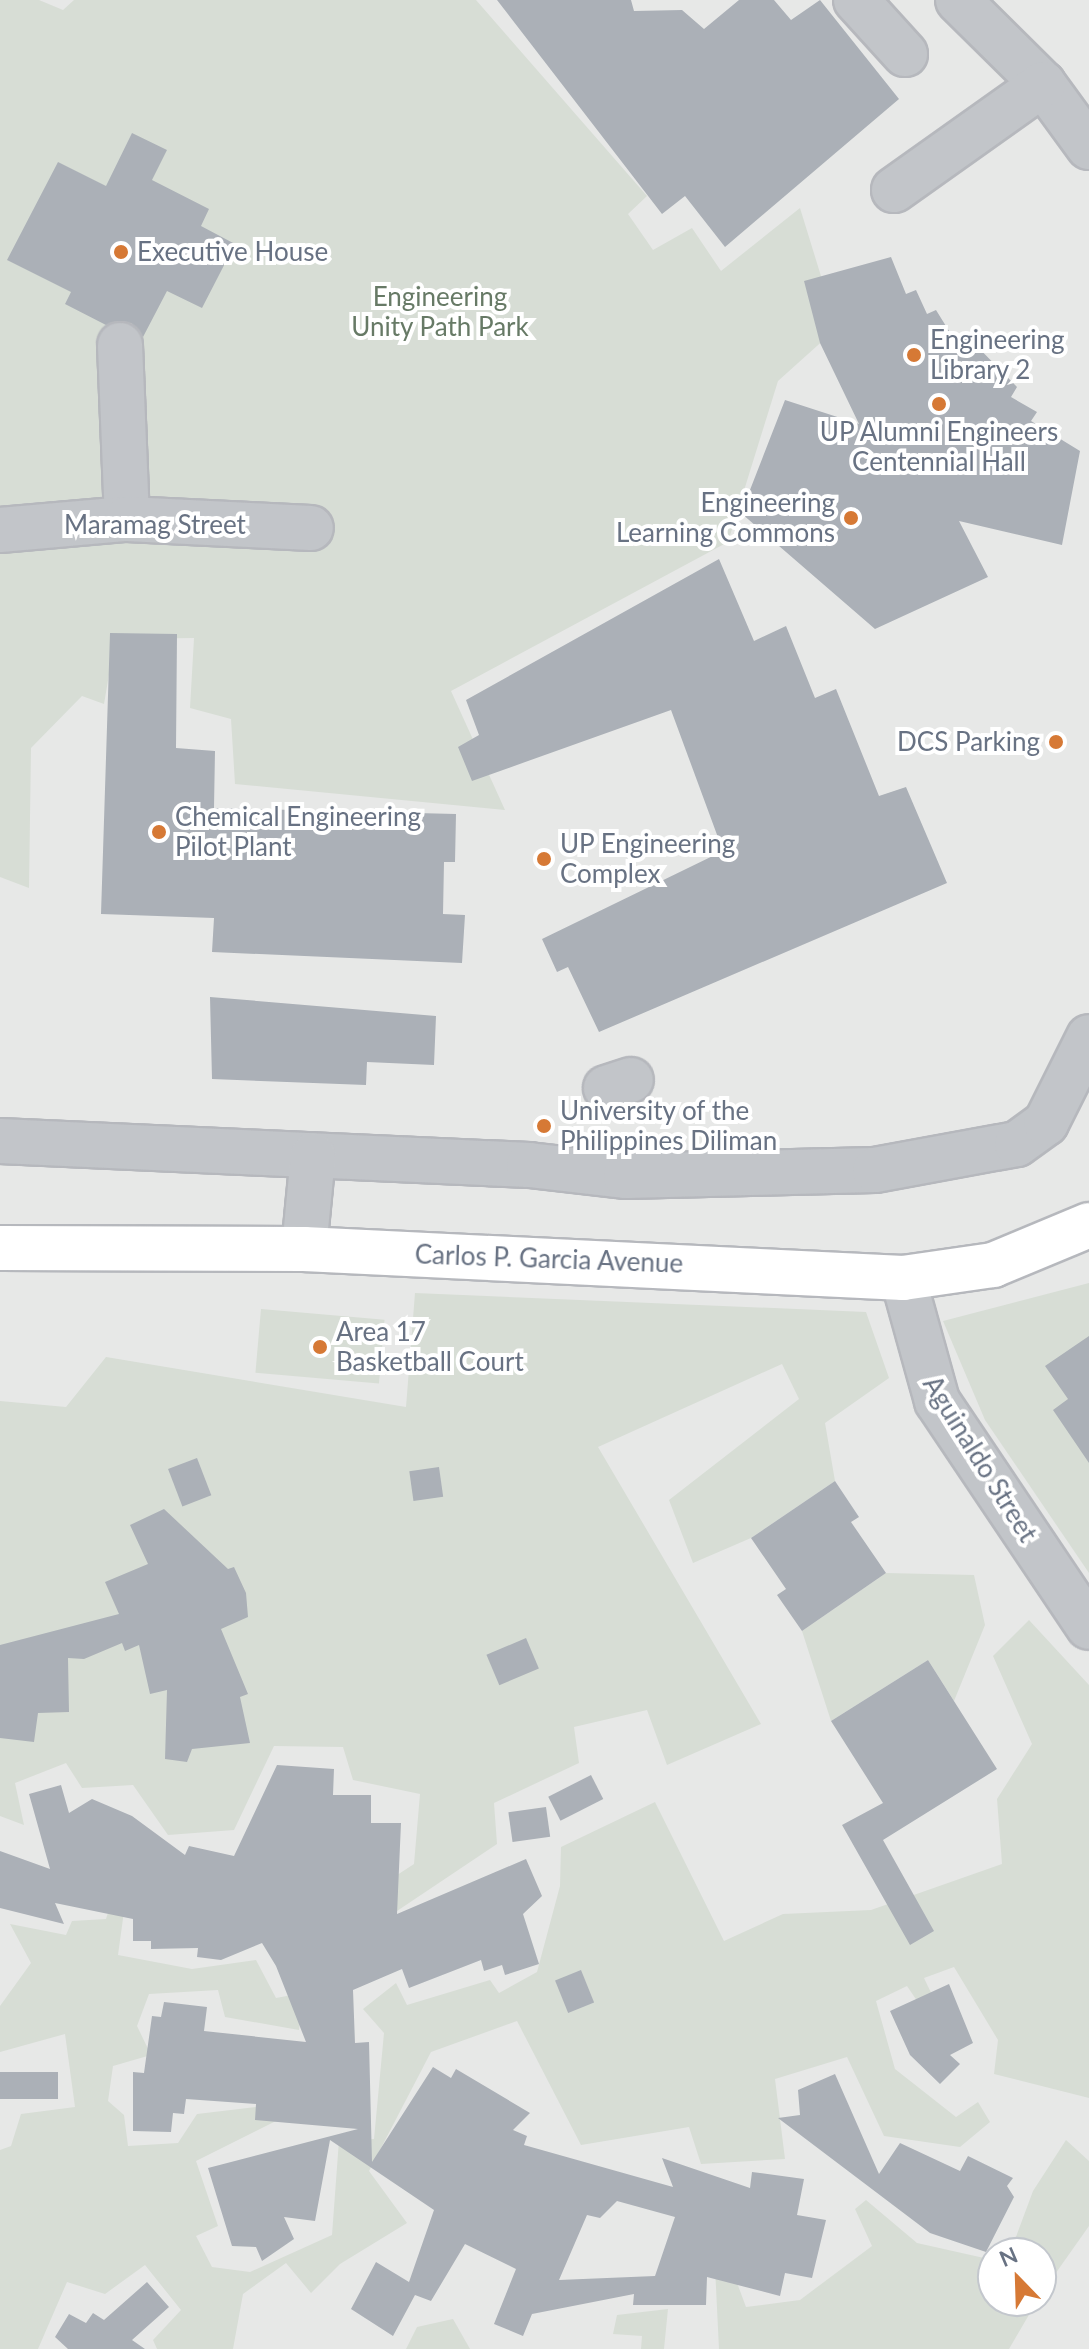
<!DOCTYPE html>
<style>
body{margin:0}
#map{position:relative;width:1089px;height:2349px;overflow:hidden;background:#f6f7f4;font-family:Lato,sans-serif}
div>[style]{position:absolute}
.built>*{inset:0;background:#e7e8e7}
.green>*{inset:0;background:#d7ddd5;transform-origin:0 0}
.building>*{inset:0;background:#abb0b7;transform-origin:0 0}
.roads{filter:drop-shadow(2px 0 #b6b8bd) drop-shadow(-2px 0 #b6b8bd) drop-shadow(0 2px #b6b8bd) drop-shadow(0 -2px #b6b8bd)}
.minor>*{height:44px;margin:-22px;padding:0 22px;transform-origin:22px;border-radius:22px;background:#c2c5c9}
.major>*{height:44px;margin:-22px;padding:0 22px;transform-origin:22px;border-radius:22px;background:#fff}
.dots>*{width:22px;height:22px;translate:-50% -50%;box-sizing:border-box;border:4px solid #fff;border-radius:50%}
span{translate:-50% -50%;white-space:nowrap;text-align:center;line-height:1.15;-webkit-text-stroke:8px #fff;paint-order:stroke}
.poi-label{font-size:26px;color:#687283}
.left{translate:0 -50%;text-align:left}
.right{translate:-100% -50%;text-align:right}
.park-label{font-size:26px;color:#677a66}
.street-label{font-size:26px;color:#687283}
.north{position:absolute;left:977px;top:2237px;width:80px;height:80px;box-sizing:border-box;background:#fff;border:2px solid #c3c7cd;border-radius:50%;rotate:337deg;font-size:22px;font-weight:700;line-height:32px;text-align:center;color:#687283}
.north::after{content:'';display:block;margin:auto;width:28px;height:36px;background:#d67935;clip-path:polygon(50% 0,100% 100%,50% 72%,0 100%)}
</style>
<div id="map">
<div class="built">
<i style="clip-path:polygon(evenodd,0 0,1089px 0,1089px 2349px,0 2349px,0 0,993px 2253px,1041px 2253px,1041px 2301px,993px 2301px,993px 2253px)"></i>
</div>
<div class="green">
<i style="clip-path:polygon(0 0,39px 0,63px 10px,74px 0,476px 0,647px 196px,628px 214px,653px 250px,692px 228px,721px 271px,800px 208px,837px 328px,778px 381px,728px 542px,451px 691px,505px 810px,235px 784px,231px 719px,190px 708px,194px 638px,115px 639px,104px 704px,82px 696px,31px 748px,29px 888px,0 877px)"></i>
<i style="clip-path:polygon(1089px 1283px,1089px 1573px,985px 1420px,943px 1321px)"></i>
<i style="clip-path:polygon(415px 1293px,866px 1312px,889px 1378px,825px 1423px,835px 1481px,751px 1538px,693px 1563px,669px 1500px,799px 1399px,782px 1364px,598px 1447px,761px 1724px,667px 1765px,647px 1710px,574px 1727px,579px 1763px,494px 1803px,497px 1844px,397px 1911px,391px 1879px,414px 1864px,420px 1794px,353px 1780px,343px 1747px,274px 1746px,234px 1830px,168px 1835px,133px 1785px,82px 1788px,66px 1763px,15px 1783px,24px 1825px,0 1816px,0 1401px,66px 1407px,106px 1357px,406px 1407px)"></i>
<i style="left:261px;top:1309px;width:124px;height:64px;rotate:5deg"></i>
<i style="clip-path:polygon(886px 1573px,974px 1575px,985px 1625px,954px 1701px,928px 1660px,831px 1721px,802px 1631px)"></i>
<i style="clip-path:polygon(1029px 1620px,1089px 1685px,1089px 2098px,994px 2074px,998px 2040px,954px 1967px,924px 1978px,954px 2041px,947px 2045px,907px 1986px,876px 2001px,895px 2069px,956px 2117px,978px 2102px,990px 2122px,960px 2147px,884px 2136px,847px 2057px,775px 2079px,785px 2159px,701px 2164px,689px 2127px,581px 2145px,517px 2021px,431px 2052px,369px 2171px,407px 2223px,340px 2264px,311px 2293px,286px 2263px,243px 2294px,233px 2349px,157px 2349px,153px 2340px,181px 2310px,145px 2265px,105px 2294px,67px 2282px,38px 2349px,0 2349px,0 2150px,11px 2146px,21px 2114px,75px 2107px,65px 2034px,0 2052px,0 2006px,31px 1963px,10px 1924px,66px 1935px,72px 1921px,106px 1919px,113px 1897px,125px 1904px,118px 1955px,192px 1969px,256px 1960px,276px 1998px,303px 1993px,299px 2030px,225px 2017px,218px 1990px,149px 1994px,137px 2026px,151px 2055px,113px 2066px,108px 2101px,124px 2115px,128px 2146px,178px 2143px,197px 2114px,257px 2107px,284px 2117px,196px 2161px,218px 2226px,196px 2236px,212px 2267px,250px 2272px,332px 2235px,339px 2140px,374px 2139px,384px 2033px,363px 2009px,396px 1983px,407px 2005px,490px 1980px,499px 1993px,537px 1972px,560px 1886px,561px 1847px,655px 1802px,724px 1941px,783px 1914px,871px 1910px,1002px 1864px,997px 1799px,1032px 1744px,993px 1656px)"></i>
<i style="clip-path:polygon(1066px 2140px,1089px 2161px,1089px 2226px,1041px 2294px,1041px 2253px,1010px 2253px,1033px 2191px)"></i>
<i style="clip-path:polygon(866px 2200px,917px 2243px,993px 2260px,993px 2301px,1037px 2301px,1009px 2349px,719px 2349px,715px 2267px,730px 2264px,746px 2307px,800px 2300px,872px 2246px,855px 2209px)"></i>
<i style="clip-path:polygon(668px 2309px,664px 2349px,641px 2349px,642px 2336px,613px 2334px,617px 2315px)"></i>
<i style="clip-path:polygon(453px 2319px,470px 2349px,406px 2349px,417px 2327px)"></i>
</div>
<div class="building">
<i style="clip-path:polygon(497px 0,631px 0,634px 11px,682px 10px,704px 29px,739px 0,774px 0,791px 20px,820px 0,899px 99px,725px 247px,685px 196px,662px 214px)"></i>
<i style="clip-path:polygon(132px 133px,167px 150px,152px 180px,209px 209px,201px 226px,235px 244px,202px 308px,167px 291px,143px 337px,131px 323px,106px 325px,65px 304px,71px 292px,7px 260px,58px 162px,106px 186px)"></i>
<i style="clip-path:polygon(891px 257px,906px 294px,916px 290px,927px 314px,936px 310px,954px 339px,963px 332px,1017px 387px,1011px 397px,1037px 412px,1031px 421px,1080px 451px,1062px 545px,959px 521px,988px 577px,875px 629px,741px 513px,785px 400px,859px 424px,820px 343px,804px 281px)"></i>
<i style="clip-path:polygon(719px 559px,754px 641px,786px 626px,815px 698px,836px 689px,879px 796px,906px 787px,947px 883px,599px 1032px,568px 967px,557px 972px,542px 939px,723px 851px,671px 710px,472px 781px,458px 747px,479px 735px,466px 700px)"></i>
<i style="clip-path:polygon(110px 633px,177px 634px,176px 748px,215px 751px,214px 808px,456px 814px,455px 862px,444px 862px,443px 914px,465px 915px,462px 963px,212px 952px,214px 918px,101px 914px)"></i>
<i style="clip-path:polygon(210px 997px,436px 1016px,434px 1065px,367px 1062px,366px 1085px,212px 1079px)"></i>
<i style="clip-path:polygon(1089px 1336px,1089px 1463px,1053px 1410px,1068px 1399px,1045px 1366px)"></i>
<i style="left:197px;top:1458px;width:40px;height:31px;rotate:69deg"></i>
<i style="left:439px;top:1467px;width:30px;height:30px;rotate:82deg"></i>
<i style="clip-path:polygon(835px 1481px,859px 1517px,851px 1522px,886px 1573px,802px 1631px,777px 1595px,786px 1589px,751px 1538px)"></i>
<i style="clip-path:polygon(164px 1509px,228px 1569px,234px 1567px,246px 1593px,248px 1617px,221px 1629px,248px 1694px,240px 1697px,250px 1743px,192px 1749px,187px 1762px,165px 1759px,167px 1690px,150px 1694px,139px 1645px,125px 1651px,122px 1643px,84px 1659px,68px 1658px,69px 1712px,38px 1713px,34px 1742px,0 1738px,0 1645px,119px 1614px,105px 1582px,148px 1564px,130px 1525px)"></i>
<i style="left:526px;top:1638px;width:33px;height:43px;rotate:67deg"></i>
<i style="clip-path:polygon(928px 1660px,997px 1769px,883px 1840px,934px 1931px,910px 1945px,842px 1825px,883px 1803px,831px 1721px)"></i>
<i style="clip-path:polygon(evenodd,277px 1765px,334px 1769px,333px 1795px,371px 1795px,371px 1823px,401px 1823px,397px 1914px,526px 1859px,542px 1896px,523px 1914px,539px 1964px,505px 1975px,502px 1965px,484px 1971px,481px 1960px,409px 1988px,402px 1969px,353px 1990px,355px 2043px,369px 2042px,372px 2162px,433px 2067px,451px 2078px,456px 2069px,530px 2113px,513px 2130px,527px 2136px,524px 2145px,673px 2187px,662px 2158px,750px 2188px,752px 2172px,804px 2179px,797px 2215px,826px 2220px,812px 2278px,785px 2273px,780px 2296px,707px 2277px,706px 2305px,633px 2305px,634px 2294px,532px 2314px,523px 2336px,494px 2324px,516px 2269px,465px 2244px,431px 2301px,415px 2295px,393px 2336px,351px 2309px,376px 2262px,409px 2282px,434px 2210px,330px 2140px,315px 2221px,284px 2217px,294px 2239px,262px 2261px,256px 2247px,232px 2246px,208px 2168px,358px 2129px,255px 2120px,256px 2104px,186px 2099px,184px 2114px,173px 2113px,171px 2132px,133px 2131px,133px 2072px,144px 2073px,152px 2016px,161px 2017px,164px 2002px,207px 2007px,204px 2031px,306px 2042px,276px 1966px,262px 1943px,221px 1960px,197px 1957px,198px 1948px,151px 1949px,151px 1941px,133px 1941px,133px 1919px,55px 1903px,64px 1924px,0 1908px,0 1851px,50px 1869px,29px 1794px,61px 1785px,69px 1813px,92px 1799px,132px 1816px,185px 1855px,189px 1846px,234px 1856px,277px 1765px,617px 2201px,675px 2217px,655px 2276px,559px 2280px,587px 2215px,600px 2218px,617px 2201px)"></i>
<i style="left:591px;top:1775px;width:27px;height:48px;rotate:63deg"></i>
<i style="left:546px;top:1807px;width:30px;height:38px;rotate:82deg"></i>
<i style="left:581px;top:1970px;width:35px;height:28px;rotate:68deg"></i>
<i style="clip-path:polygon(949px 1984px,973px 2043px,950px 2055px,960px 2064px,940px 2084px,910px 2055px,890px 2011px)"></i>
<i style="left:0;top:2072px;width:58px;height:27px"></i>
<i style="clip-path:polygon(835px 2074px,879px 2174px,900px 2143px,960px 2171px,968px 2156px,1013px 2178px,1007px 2186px,1014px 2197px,986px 2252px,930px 2233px,778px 2118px,800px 2115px,798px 2090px)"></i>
<i style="clip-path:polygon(147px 2282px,169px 2307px,132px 2340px,145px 2349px,68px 2349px,55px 2337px,69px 2314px,86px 2323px,93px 2313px,104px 2320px)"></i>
</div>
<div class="roads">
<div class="minor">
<i style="left:856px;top:0;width:73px;rotate:47.8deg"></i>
<i style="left:958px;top:0;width:120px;rotate:44.7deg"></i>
<i style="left:1043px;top:84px;width:78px;rotate:53.9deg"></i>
<i style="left:894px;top:190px;width:183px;rotate:-35.4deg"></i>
<i style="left:120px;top:345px;width:174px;rotate:87.7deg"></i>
<i style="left:0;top:530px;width:127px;rotate:-5deg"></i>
<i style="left:127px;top:519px;width:184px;rotate:2.8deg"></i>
<i style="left:606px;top:1088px;width:26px;rotate:-18deg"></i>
<i style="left:0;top:1141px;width:530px;rotate:2.6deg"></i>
<i style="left:529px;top:1165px;width:98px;rotate:6.5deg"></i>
<i style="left:626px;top:1176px;width:249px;rotate:-1.4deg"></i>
<i style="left:875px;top:1170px;width:144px;rotate:-10.4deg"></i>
<i style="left:1017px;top:1144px;width:36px;rotate:-36deg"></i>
<i style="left:1046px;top:1123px;width:96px;rotate:-63.4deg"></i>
<i style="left:304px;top:1249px;width:94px;rotate:-84.5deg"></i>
<i style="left:903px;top:1278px;width:128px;rotate:74.5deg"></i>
<i style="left:937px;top:1401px;width:272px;rotate:56.1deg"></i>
</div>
<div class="major">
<i style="left:0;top:1248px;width:304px;rotate:0.2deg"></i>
<i style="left:304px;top:1249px;width:600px;rotate:2.77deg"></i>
<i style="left:903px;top:1278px;width:91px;rotate:-8.2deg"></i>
<i style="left:993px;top:1265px;width:104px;rotate:-22.6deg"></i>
</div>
</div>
<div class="dots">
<i style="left:121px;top:252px;background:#d67935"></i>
<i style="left:914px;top:355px;background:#d67935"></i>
<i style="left:939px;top:404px;background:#d67935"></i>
<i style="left:851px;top:518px;background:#d67935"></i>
<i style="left:1056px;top:742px;background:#d67935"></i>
<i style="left:159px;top:832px;background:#d67935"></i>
<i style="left:544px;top:859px;background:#d67935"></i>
<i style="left:544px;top:1126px;background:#d67935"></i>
<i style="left:320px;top:1347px;background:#d67935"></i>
</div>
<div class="poi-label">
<span class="left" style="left:137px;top:252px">Executive House</span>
<span class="left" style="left:930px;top:355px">Engineering<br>Library 2</span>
<span style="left:939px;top:447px">UP Alumni Engineers<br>Centennial Hall</span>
<span class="right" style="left:835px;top:518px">Engineering<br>Learning Commons</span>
<span class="right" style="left:1040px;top:742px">DCS Parking</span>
<span class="left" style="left:175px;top:832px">Chemical Engineering<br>Pilot Plant</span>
<span class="left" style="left:560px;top:859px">UP Engineering<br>Complex</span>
<span class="left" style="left:560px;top:1126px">University of the<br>Philippines Diliman</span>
<span class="left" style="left:336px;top:1347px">Area 17<br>Basketball Court</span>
</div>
<div class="park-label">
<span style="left:440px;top:312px">Engineering<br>Unity Path Park</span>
</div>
<div class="street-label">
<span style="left:155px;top:525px">Maramag Street</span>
<span style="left:549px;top:1259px;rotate:2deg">Carlos P. Garcia Avenue</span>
<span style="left:980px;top:1459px;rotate:58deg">Aguinaldo Street</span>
</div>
<div class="north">N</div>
</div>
